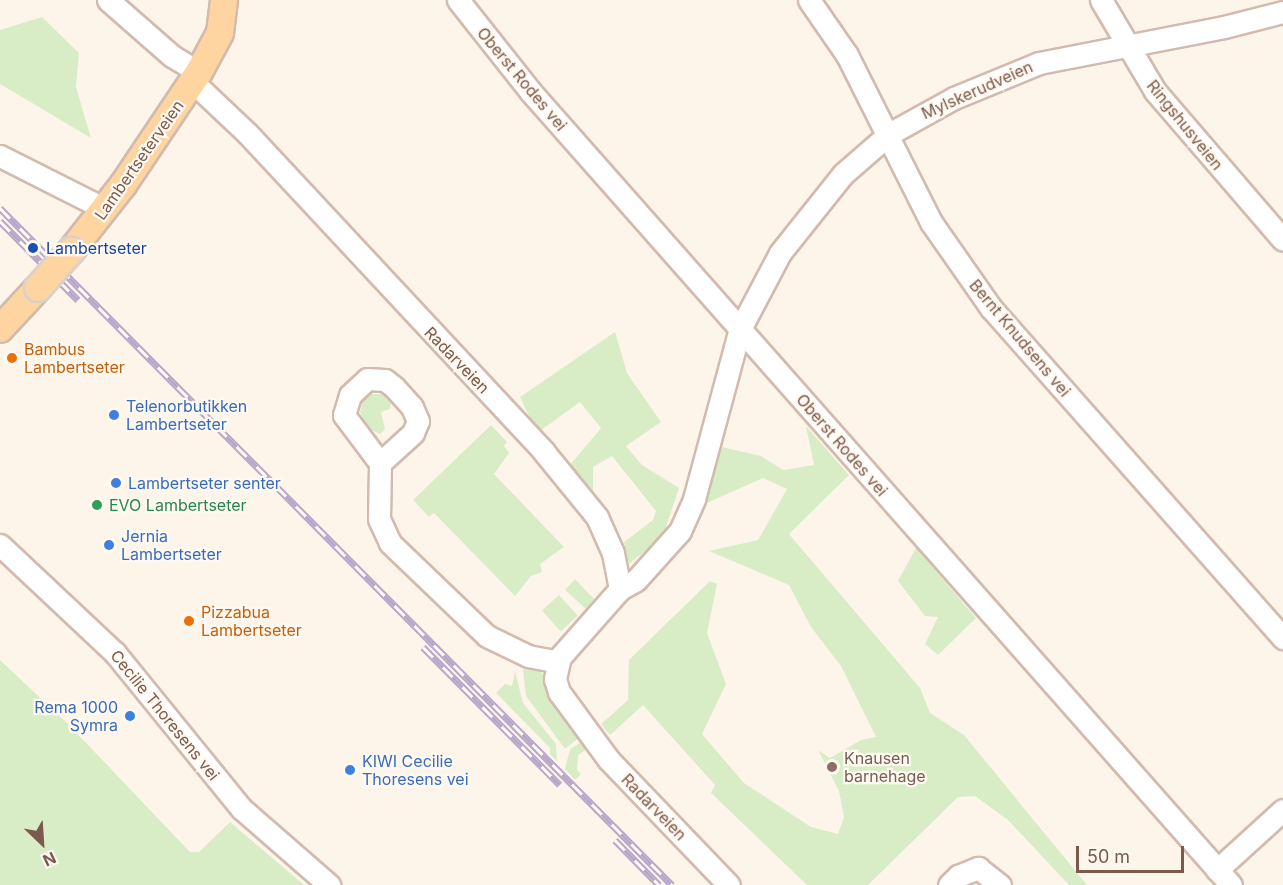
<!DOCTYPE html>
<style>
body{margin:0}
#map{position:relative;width:1283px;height:885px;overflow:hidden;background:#fef5ea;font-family:Inter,sans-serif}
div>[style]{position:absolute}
.green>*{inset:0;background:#d8edc6;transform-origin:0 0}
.roads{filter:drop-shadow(2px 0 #d2bbae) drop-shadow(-2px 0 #d2bbae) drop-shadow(0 2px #d2bbae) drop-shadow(0 -2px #d2bbae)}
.minor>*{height:21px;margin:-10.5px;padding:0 10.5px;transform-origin:10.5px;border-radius:10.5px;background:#fff}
.major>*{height:26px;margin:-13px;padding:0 13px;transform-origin:13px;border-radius:13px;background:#fed5a0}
.rail>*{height:7px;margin-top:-3.5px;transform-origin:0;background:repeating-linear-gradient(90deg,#fff9f1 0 14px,#b7a6ca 0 28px);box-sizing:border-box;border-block:2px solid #b7a6ca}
.bridges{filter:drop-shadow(2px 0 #dad1cd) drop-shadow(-2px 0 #dad1cd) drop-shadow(0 2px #dad1cd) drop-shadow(0 -2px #dad1cd)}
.major-bridge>*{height:26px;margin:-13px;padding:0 13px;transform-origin:13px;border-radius:13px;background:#fed5a0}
.dots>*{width:16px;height:16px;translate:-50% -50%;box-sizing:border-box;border:3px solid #fff9f1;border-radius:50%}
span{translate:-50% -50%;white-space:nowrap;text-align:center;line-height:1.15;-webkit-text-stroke:4.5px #fff9f1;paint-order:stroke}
.street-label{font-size:16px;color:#7b594b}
.transit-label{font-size:16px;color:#164399}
.left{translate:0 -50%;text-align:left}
.food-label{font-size:16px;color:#c56008}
.shop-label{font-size:16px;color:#366cbe}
.right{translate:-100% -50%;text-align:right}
.leisure-label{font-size:16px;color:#27864d}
.education-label{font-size:16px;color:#785e54}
.north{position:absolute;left:12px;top:813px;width:60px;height:60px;-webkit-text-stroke:4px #fff9f1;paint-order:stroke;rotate:155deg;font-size:16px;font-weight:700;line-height:24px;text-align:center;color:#7b594b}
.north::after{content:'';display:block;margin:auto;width:21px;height:27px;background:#7b594b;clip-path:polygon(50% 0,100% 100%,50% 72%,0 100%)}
.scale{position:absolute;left:1076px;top:846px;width:108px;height:27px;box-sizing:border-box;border:3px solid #7b594b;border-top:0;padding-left:8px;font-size:18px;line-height:21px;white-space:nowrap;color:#7b594b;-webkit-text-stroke:4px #fff9f1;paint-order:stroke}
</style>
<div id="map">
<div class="green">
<i style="clip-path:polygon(42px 17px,79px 53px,76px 87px,91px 138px,0 84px,0 30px)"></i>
<i style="clip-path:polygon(615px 332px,627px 373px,661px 422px,626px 446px,642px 465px,679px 488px,663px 536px,629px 564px,624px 542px,653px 520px,656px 511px,612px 456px,593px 467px,593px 494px,569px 466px,601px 428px,580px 402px,537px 433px,520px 397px)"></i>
<i style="clip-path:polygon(370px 394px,381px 394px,391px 403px,390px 409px,381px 412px,385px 429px,380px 434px,368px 428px,360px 412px,363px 400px)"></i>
<i style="clip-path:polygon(491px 425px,507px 442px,504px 446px,509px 453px,494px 474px,564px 547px,540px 564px,542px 572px,531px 576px,515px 596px,434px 513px,429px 517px,413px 500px)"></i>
<i style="clip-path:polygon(806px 426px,849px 475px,789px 534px,920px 688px,930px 713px,964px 735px,1087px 885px,1069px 885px,1008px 820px,975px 796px,958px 797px,868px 885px,807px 885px,711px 793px,715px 785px,643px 705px,610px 735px,601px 724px,628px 700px,629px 660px,710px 581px,717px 584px,707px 633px,726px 684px,702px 734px,744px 783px,811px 827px,838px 834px,844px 817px,839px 791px,818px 750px,830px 758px,861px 740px,876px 737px,841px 666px,811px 627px,789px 585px,709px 551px,758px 540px,787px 489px,763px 478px,700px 506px,722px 447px,761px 456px,783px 470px,814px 465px)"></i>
<i style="clip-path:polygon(916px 548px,976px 618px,938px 655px,925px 644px,938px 617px,925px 616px,898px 581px)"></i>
<i style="clip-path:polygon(575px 579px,594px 599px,586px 609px,565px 590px)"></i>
<i style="left:559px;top:595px;width:28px;height:23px;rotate:48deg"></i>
<i style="clip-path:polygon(0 660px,69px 725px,190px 852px,199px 852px,230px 822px,304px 885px,0 885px)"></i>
<i style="clip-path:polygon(533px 664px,544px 676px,581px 736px,565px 749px,526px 696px,523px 670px)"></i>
<i style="clip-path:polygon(515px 671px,523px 703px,556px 744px,557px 761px,550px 754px,550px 748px,496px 693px,505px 684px,512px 686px)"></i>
<i style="clip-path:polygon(583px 741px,588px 748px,578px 755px,577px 770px,581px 774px,575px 780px,565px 769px,570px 749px)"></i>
</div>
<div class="roads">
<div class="minor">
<i style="left:108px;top:0;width:85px;rotate:41.2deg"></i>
<i style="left:172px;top:56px;width:31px;rotate:31deg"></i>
<i style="left:458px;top:0;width:116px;rotate:51.6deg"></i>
<i style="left:530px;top:91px;width:1059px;rotate:48.56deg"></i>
<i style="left:809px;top:0;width:67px;rotate:55.4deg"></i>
<i style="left:847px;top:55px;width:187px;rotate:63.3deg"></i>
<i style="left:931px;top:222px;width:105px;rotate:55.1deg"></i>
<i style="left:991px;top:308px;width:441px;rotate:48.5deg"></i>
<i style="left:1101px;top:0;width:106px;rotate:59.3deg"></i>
<i style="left:1155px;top:91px;width:196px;rotate:49.3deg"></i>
<i style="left:193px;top:82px;width:74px;rotate:43.4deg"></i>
<i style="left:247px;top:133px;width:436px;rotate:47deg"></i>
<i style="left:544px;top:452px;width:84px;rotate:50.8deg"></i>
<i style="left:597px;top:517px;width:39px;rotate:66deg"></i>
<i style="left:613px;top:553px;width:37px;rotate:79deg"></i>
<i style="left:620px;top:589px;width:91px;rotate:131.4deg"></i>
<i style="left:560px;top:657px;width:23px;rotate:103deg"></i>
<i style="left:555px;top:679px;width:14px;rotate:73deg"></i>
<i style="left:559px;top:692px;width:84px;rotate:53.7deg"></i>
<i style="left:609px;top:760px;width:173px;rotate:46.2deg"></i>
<i style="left:0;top:156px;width:118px;rotate:26.8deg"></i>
<i style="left:380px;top:463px;width:60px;rotate:-126.9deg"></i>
<i style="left:344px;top:415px;width:21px;rotate:-73deg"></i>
<i style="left:350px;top:395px;width:23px;rotate:-43deg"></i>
<i style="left:367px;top:379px;width:18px;rotate:3deg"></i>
<i style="left:385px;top:380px;width:11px;rotate:38deg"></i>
<i style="left:394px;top:387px;width:27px;rotate:48deg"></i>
<i style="left:412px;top:407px;width:15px;rotate:67deg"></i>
<i style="left:418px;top:421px;width:13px;rotate:113deg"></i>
<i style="left:413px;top:433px;width:45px;rotate:137.7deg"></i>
<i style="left:380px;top:463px;width:56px;rotate:91deg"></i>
<i style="left:379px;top:519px;width:26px;rotate:65deg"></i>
<i style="left:390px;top:543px;width:134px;rotate:43.8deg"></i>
<i style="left:487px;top:636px;width:46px;rotate:26deg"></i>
<i style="left:528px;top:656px;width:31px;rotate:11deg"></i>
<i style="left:0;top:545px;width:158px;rotate:43.2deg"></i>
<i style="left:115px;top:653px;width:201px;rotate:50.9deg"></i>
<i style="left:242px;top:809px;width:116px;rotate:41.1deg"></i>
<i style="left:620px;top:589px;width:18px;rotate:-29deg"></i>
<i style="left:636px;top:580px;width:66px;rotate:-48.1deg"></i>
<i style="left:680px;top:531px;width:35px;rotate:-66deg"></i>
<i style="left:694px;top:499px;width:176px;rotate:-74.9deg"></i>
<i style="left:740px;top:329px;width:86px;rotate:-62.2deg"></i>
<i style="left:780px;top:253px;width:101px;rotate:-51.4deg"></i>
<i style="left:843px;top:174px;width:61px;rotate:-41deg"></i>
<i style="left:889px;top:134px;width:74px;rotate:-29deg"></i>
<i style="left:954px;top:98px;width:92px;rotate:-22.4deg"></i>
<i style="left:1039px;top:63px;width:188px;rotate:-11deg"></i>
<i style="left:1224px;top:27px;width:61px;rotate:-14.3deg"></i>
<i style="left:1217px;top:870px;width:89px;rotate:-42.3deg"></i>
<i style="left:949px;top:885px;width:13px;rotate:-45deg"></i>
<i style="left:958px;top:876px;width:22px;rotate:-22deg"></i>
<i style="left:978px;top:868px;width:28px;rotate:38deg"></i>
</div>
<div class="major">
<i style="left:71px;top:251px;width:84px;rotate:-51.8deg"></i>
<i style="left:123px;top:185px;width:136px;rotate:-56.1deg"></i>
<i style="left:199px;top:72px;width:44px;rotate:-61.7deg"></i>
<i style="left:220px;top:33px;width:33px;rotate:-83deg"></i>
<i style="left:0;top:329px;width:56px;rotate:-47.2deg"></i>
</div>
</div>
<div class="rail">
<i style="left:0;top:208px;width:954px;rotate:45.21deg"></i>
<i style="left:0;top:221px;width:111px;rotate:45.4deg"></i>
<i style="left:423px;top:647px;width:194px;rotate:45.2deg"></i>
<i style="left:615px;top:840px;width:63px;rotate:45.6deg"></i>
</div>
<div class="bridges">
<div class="major-bridge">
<i style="left:38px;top:288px;width:50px;rotate:-48.3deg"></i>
</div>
</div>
<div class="dots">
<i style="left:33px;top:248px;background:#1a4fb4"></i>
<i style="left:12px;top:358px;background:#e8710a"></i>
<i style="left:114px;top:415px;background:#3f7fe0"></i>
<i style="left:116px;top:483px;background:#3f7fe0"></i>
<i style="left:97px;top:505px;background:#2e9e5b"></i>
<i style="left:109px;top:545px;background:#3f7fe0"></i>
<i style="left:189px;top:621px;background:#e8710a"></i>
<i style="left:130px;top:716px;background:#3f7fe0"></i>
<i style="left:832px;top:767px;background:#8d6e63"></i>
<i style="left:350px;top:770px;background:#3f7fe0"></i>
</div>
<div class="street-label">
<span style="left:522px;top:79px;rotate:50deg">Oberst Rodes vei</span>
<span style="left:977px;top:90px;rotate:-24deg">Mylskerudveien</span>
<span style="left:1185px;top:125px;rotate:51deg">Ringshusveien</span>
<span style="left:139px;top:160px;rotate:-55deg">Lambertseterveien</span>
<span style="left:1020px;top:338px;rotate:50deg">Bernt Knudsens vei</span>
<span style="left:457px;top:360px;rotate:46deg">Radarveien</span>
<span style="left:842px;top:445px;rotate:49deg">Oberst Rodes vei</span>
<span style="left:165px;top:715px;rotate:51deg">Cecilie Thoresens vei</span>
<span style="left:654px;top:807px;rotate:46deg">Radarveien</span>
</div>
<div class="transit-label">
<span class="left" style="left:46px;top:248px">Lambertseter</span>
</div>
<div class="food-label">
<span class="left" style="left:24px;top:358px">Bambus<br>Lambertseter</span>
<span class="left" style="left:201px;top:621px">Pizzabua<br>Lambertseter</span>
</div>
<div class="shop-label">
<span class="left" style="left:126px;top:415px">Telenorbutikken<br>Lambertseter</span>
<span class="left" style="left:128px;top:483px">Lambertseter senter</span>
<span class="left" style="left:121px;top:545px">Jernia<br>Lambertseter</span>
<span class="right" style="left:118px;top:716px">Rema 1000<br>Symra</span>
<span class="left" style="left:362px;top:770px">KIWI Cecilie<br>Thoresens vei</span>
</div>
<div class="leisure-label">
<span class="left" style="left:109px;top:505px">EVO Lambertseter</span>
</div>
<div class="education-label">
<span class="left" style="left:844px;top:767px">Knausen<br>barnehage</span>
</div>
<div class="north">N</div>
<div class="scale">50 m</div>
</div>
